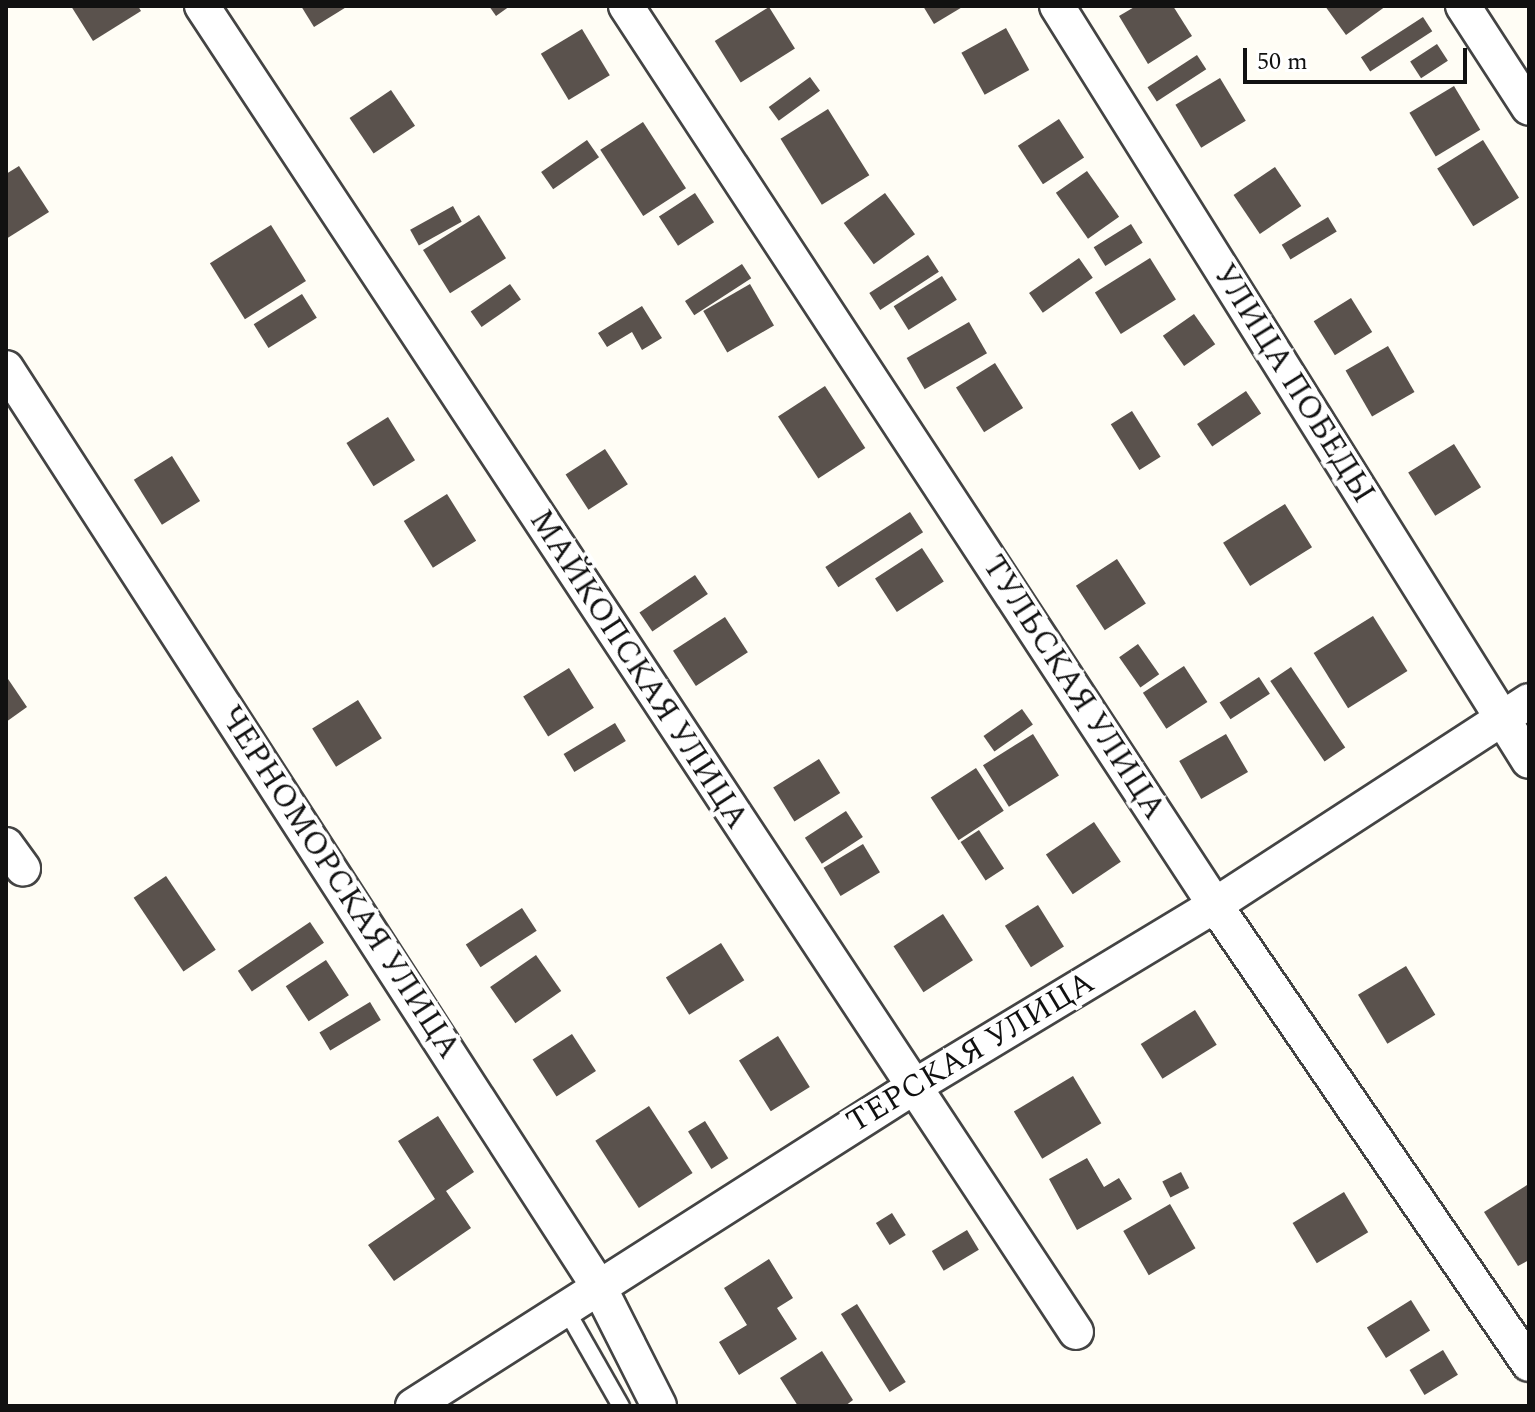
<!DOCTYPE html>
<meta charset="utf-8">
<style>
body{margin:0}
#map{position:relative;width:1535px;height:1412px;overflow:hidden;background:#fffdf5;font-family:Spectral,serif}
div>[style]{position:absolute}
.building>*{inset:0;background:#5a524d;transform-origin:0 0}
.roads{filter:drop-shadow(2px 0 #444) drop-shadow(-2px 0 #444) drop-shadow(0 2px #444) drop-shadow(0 -2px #444)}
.lane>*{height:16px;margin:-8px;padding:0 8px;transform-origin:8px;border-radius:8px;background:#fff}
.street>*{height:34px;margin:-17px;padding:0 17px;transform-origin:17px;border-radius:17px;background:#fff}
span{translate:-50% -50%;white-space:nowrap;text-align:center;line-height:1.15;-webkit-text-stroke:8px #fff;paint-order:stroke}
.street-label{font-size:32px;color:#111}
.frame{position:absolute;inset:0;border:8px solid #111;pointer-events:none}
.scale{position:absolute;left:1243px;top:48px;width:224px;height:36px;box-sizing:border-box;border:4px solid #111;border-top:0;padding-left:10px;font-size:24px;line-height:28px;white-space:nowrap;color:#111;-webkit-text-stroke:6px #fff;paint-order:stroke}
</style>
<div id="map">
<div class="building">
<i style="clip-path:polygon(71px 6px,138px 6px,141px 11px,93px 41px)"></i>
<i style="clip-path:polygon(301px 6px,348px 6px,314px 27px)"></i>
<i style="clip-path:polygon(489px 6px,510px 6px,496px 16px)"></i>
<i style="clip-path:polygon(923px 6px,964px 6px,934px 24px)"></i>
<i style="clip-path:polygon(1136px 6px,1173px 6px,1192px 36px,1148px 64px,1119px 16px)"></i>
<i style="clip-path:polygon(1325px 6px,1386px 6px,1346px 35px)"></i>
<i style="left:769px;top:7px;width:49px;height:64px;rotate:58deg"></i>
<i style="left:1423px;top:17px;width:17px;height:74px;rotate:57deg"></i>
<i style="left:1006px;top:28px;width:48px;height:51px;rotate:61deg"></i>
<i style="left:582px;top:29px;width:54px;height:48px;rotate:59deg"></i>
<i style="left:1437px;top:44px;width:20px;height:32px;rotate:57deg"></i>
<i style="left:1197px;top:55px;width:17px;height:59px;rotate:57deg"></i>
<i style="left:810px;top:77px;width:17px;height:51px;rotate:54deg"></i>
<i style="left:1220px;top:78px;width:50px;height:52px;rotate:59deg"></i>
<i style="left:1454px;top:86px;width:51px;height:52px;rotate:59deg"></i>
<i style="left:391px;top:90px;width:43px;height:50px;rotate:56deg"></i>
<i style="left:828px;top:109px;width:78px;height:56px;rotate:58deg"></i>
<i style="left:1059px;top:119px;width:46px;height:49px;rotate:57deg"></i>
<i style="left:643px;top:122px;width:79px;height:51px;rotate:57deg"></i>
<i style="left:587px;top:140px;width:21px;height:56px;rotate:55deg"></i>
<i style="left:1483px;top:140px;width:68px;height:54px;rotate:58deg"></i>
<i style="clip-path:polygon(19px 166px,49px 212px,6px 239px,6px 174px)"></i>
<i style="left:1275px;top:167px;width:47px;height:50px;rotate:56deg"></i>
<i style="left:1087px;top:171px;width:56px;height:38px;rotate:55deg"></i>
<i style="left:695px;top:193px;width:35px;height:43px;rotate:57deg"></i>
<i style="left:885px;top:193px;width:51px;height:51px;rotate:54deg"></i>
<i style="left:453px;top:206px;width:18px;height:49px;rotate:61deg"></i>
<i style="left:479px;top:215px;width:51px;height:66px;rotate:58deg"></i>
<i style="left:1328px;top:217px;width:17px;height:54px;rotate:59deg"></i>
<i style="left:1131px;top:224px;width:22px;height:44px;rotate:58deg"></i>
<i style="left:271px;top:225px;width:66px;height:72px;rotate:58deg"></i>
<i style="left:928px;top:255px;width:20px;height:70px;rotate:57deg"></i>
<i style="left:1079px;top:258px;width:24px;height:61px;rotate:55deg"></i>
<i style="left:1150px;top:258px;width:49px;height:65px;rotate:58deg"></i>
<i style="left:742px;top:264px;width:17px;height:68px;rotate:57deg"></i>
<i style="left:942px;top:276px;width:28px;height:57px;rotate:58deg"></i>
<i style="left:510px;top:284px;width:19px;height:48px;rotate:55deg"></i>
<i style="left:750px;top:284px;width:48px;height:54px;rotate:60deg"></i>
<i style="left:302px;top:294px;width:28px;height:57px;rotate:58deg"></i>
<i style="left:1351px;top:298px;width:40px;height:44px;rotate:58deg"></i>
<i style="clip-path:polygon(642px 306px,662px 338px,642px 350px,632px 332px,607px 347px,598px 333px)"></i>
<i style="left:1194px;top:314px;width:37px;height:38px;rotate:55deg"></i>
<i style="left:969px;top:322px;width:36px;height:72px;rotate:60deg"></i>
<i style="left:1388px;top:346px;width:53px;height:49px;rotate:60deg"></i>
<i style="left:995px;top:363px;width:53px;height:46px;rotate:58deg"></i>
<i style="left:825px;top:386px;width:74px;height:56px;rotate:57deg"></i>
<i style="left:1246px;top:391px;width:27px;height:59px;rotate:56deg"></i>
<i style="left:1132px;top:411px;width:54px;height:25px;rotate:58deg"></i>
<i style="left:388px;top:417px;width:51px;height:49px;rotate:58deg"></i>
<i style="left:1454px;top:444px;width:51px;height:54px;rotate:58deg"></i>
<i style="left:605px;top:449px;width:42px;height:47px;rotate:57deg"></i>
<i style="left:172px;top:456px;width:53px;height:45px;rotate:58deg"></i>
<i style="left:447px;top:494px;width:55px;height:51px;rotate:58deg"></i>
<i style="left:1285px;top:504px;width:51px;height:73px;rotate:58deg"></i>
<i style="left:910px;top:512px;width:24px;height:101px;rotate:57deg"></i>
<i style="left:922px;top:548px;width:40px;height:56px;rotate:57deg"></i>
<i style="left:1117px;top:559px;width:53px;height:49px;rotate:57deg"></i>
<i style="left:695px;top:575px;width:23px;height:67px;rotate:56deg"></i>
<i style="left:1373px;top:616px;width:65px;height:70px;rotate:58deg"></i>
<i style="left:725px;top:617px;width:42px;height:62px;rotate:57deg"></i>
<i style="left:1138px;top:644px;width:37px;height:23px;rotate:55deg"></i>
<i style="left:1184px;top:666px;width:43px;height:49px;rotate:57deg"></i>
<i style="left:1291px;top:667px;width:97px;height:25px;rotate:56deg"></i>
<i style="left:569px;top:668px;width:47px;height:54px;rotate:58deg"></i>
<i style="clip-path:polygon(6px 676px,27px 707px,6px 722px)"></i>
<i style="left:1259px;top:677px;width:20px;height:47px;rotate:57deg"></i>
<i style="left:358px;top:700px;width:45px;height:54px;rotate:58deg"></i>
<i style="left:1022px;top:709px;width:19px;height:47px;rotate:55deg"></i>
<i style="left:615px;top:723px;width:21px;height:60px;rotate:59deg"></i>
<i style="left:1033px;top:734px;width:49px;height:59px;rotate:58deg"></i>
<i style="left:1226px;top:734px;width:44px;height:54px;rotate:60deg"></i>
<i style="left:819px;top:759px;width:40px;height:54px;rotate:58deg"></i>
<i style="left:976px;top:768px;width:51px;height:54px;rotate:57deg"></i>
<i style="left:846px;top:811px;width:31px;height:49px;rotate:57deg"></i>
<i style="left:1094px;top:822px;width:48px;height:58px;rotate:56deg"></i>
<i style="left:979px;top:830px;width:46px;height:22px;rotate:57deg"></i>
<i style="left:863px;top:844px;width:33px;height:46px;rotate:59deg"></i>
<i style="left:166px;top:876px;width:89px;height:39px;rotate:56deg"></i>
<i style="left:1038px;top:905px;width:49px;height:39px;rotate:58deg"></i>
<i style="left:522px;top:908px;width:27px;height:67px;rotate:57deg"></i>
<i style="left:943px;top:914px;width:55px;height:59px;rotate:57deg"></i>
<i style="left:310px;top:922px;width:25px;height:87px;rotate:56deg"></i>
<i style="left:721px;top:943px;width:44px;height:65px;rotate:58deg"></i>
<i style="left:536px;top:955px;width:44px;height:56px;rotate:55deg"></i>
<i style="left:326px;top:960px;width:42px;height:48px;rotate:57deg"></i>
<i style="left:1406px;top:966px;width:57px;height:56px;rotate:59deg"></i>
<i style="left:370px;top:1002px;width:21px;height:59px;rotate:59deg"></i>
<i style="left:1195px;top:1010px;width:41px;height:64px;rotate:58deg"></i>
<i style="left:572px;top:1034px;width:44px;height:47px;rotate:57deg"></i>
<i style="left:778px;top:1036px;width:60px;height:46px;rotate:58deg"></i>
<i style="left:1073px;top:1076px;width:55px;height:69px;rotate:59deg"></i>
<i style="left:649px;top:1106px;width:80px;height:64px;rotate:57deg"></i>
<i style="clip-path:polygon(438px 1116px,474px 1172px,446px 1191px,471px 1228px,394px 1281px,368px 1245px,435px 1199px,398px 1141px)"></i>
<i style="left:705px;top:1121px;width:44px;height:20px;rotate:58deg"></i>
<i style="clip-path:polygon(1087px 1158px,1104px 1187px,1119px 1178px,1132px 1199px,1077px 1230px,1049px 1179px)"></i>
<i style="left:1181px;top:1172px;width:18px;height:21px;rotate:63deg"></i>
<i style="clip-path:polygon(1527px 1185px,1529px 1260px,1518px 1266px,1484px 1212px)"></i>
<i style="left:1344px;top:1192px;width:47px;height:60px;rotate:59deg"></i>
<i style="left:1170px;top:1204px;width:51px;height:54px;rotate:60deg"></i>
<i style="left:892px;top:1213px;width:26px;height:19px;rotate:58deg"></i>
<i style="left:967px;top:1230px;width:23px;height:41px;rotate:59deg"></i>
<i style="clip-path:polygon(769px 1259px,793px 1298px,777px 1308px,797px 1339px,739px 1375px,719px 1342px,747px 1325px,724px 1288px)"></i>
<i style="left:1411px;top:1300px;width:36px;height:52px;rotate:58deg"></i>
<i style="left:857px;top:1304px;width:92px;height:19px;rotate:58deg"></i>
<i style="left:1443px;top:1350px;width:29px;height:39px;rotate:59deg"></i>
<i style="clip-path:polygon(822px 1351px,853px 1400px,845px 1406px,798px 1406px,780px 1378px)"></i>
</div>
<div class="roads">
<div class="lane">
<i style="left:565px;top:1308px;width:113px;rotate:60.3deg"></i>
</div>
<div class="street">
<i style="left:202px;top:6px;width:1588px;rotate:56.61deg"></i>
<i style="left:626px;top:6px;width:1075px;rotate:56.77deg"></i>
<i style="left:1215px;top:905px;width:556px;rotate:55.62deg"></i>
<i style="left:1057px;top:6px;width:890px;rotate:57.99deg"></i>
<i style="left:1463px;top:6px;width:121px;rotate:57.1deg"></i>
<i style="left:6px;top:368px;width:1094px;rotate:57.17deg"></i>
<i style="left:599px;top:1287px;width:133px;rotate:63.2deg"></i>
<i style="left:6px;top:845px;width:29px;rotate:54deg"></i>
<i style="left:413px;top:1406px;width:592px;rotate:-32.51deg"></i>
<i style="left:912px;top:1088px;width:354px;rotate:-31.1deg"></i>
<i style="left:1215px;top:905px;width:374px;rotate:-33deg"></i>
</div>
</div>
<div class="street-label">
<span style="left:1293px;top:384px;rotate:58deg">УЛИЦА ПОБЕДЫ</span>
<span style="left:638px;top:670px;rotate:57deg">МАЙКОПСКАЯ УЛИЦА</span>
<span style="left:1073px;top:688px;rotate:57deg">ТУЛЬСКАЯ УЛИЦА</span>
<span style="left:339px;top:883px;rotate:57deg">ЧЕРНОМОРСКАЯ УЛИЦА</span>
<span style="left:971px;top:1053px;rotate:-31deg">ТЕРСКАЯ УЛИЦА</span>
</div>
<div class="frame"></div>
<div class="scale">50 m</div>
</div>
